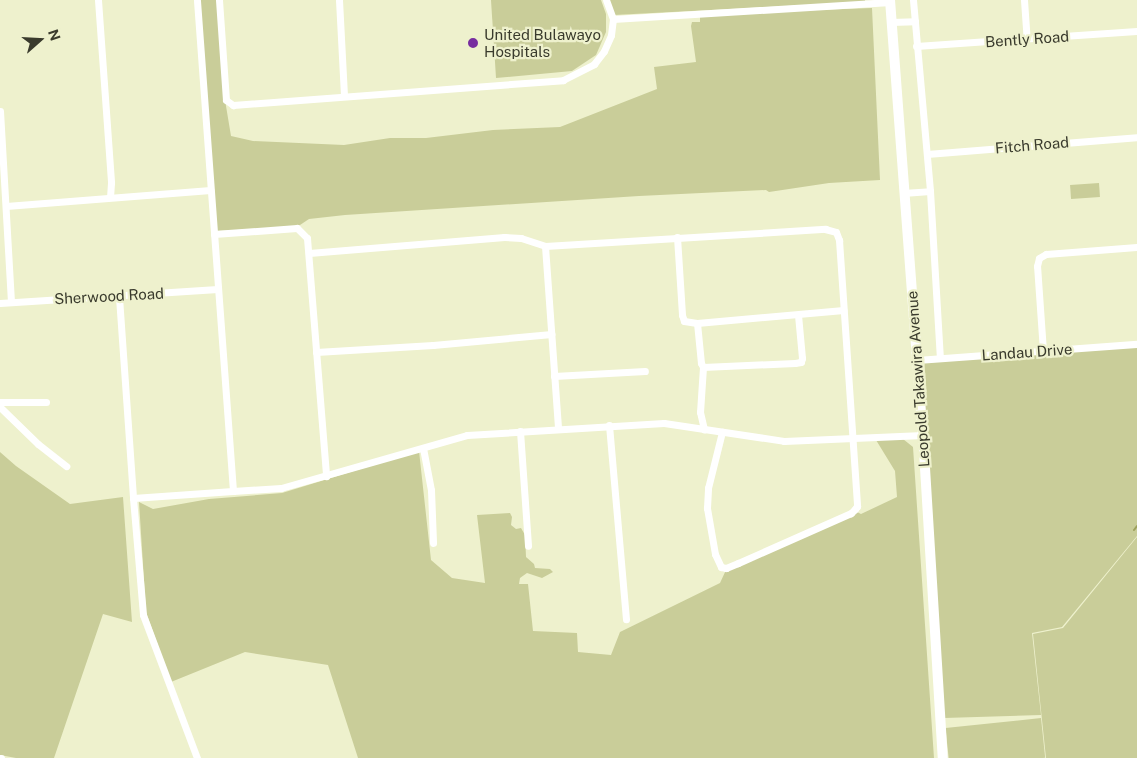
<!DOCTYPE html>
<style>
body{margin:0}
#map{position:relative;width:1137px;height:758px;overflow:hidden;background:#eef1cd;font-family:"Public Sans",sans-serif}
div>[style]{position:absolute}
.green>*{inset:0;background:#c9cd99;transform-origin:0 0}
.stream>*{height:2px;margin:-1px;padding:0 1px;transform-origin:1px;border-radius:1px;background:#9ca05c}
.minor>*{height:7px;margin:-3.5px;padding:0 3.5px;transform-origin:3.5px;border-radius:3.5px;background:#fff}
.highway>*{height:10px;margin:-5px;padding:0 5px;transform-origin:5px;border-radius:5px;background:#fff}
.dots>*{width:14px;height:14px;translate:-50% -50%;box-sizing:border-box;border:2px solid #eef1cd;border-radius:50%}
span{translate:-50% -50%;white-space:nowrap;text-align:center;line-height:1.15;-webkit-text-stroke:4.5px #eef1cd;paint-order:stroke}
.poi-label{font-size:15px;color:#3a3b2d}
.left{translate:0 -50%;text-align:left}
.street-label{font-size:15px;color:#3a3b2d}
.north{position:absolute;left:15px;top:15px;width:50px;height:50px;-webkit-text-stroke:4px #eef1cd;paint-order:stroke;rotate:71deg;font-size:14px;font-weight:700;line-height:20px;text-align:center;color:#3a3b2d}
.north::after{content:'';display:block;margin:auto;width:18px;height:22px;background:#3a3b2d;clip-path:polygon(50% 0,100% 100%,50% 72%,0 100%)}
</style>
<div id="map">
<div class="green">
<i style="clip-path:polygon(198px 0,217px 0,225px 100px,231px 136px,253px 141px,344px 145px,390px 138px,426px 138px,493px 130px,560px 127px,657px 89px,654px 67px,696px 62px,691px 26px,692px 22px,700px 22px,700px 17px,737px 13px,872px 8px,880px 180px,829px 183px,769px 192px,766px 190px,639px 196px,345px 215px,309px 219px,297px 227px,216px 231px)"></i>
<i style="clip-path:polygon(491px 0,601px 0,606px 14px,606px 32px,596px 55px,572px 71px,496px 78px)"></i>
<i style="clip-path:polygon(608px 0,865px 0,865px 2px,614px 15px)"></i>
<i style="left:1099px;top:183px;width:14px;height:29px;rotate:86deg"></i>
<i style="clip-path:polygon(1137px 347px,1137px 536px,1062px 627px,1032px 633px,1041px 715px,944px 718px,921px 363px)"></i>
<i style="clip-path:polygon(903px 439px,913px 447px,934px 758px,358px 758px,328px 665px,245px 652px,171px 682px,146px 612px,139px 502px,153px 509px,209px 499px,282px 493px,419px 451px,431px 560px,452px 578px,485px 583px,477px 515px,510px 513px,512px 517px,511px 525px,516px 529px,521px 528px,525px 535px,526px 557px,534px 564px,535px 568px,550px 569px,553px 572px,542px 578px,527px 573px,520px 578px,519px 584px,528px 584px,533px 631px,577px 633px,578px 652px,611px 655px,620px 632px,720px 583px,726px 570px,855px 511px,861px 514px,897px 497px,895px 471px,876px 440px)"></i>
<i style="clip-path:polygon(0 452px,16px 466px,70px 504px,123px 497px,132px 622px,103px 614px,54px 758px,16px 758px,0 755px)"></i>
<i style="clip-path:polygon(1137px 537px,1137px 758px,1046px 758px,1033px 634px,1063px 628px)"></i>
<i style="left:1041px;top:718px;width:40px;height:96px;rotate:84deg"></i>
</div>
<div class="stream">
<i style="left:1134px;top:530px;width:5px;rotate:-53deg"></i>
</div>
<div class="minor">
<i style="left:98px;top:0;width:183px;rotate:85.9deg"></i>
<i style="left:111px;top:183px;width:13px;rotate:94deg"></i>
<i style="left:219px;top:0;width:100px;rotate:86deg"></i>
<i style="left:226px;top:100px;width:9px;rotate:36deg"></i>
<i style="left:233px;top:105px;width:331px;rotate:-4.3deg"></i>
<i style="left:563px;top:80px;width:35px;rotate:-27deg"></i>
<i style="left:594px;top:64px;width:16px;rotate:-52deg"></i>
<i style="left:604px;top:51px;width:17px;rotate:-66deg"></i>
<i style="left:611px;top:35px;width:16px;rotate:-83deg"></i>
<i style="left:613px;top:19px;width:20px;rotate:-110deg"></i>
<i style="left:339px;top:0;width:96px;rotate:87deg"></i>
<i style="left:913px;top:0;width:192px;rotate:84.9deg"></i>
<i style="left:930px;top:191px;width:167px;rotate:86.6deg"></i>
<i style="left:1024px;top:0;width:39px;rotate:86deg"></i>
<i style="left:613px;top:19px;width:278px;rotate:-3.5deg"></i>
<i style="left:891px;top:22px;width:24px;rotate:-2deg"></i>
<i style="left:916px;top:46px;width:222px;rotate:-3.9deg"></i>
<i style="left:0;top:111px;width:191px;rotate:86.7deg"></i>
<i style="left:927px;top:154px;width:211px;rotate:-4.6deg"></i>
<i style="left:903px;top:193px;width:27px;rotate:-4deg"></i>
<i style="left:6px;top:206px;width:205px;rotate:-4.5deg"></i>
<i style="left:214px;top:234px;width:83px;rotate:-4.1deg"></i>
<i style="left:297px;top:228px;width:14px;rotate:45deg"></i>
<i style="left:307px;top:238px;width:239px;rotate:85.4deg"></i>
<i style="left:677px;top:237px;width:78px;rotate:86.3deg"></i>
<i style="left:682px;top:315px;width:6px;rotate:72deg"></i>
<i style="left:684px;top:321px;width:13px;rotate:9deg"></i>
<i style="left:697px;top:323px;width:147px;rotate:-5.1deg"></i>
<i style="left:545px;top:246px;width:182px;rotate:85.9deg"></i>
<i style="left:309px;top:253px;width:196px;rotate:-4.7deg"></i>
<i style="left:504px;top:237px;width:17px;rotate:3deg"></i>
<i style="left:521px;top:238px;width:25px;rotate:18deg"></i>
<i style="left:545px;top:246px;width:281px;rotate:-3.5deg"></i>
<i style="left:825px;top:229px;width:11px;rotate:15deg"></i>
<i style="left:836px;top:232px;width:9px;rotate:69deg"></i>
<i style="left:839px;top:240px;width:267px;rotate:86.1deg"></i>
<i style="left:857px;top:506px;width:4px;rotate:124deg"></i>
<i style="left:855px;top:509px;width:6px;rotate:135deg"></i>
<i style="left:851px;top:513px;width:124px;rotate:156.1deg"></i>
<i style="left:738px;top:563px;width:13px;rotate:157deg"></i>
<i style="left:726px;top:568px;width:5px;rotate:-169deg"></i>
<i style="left:721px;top:567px;width:14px;rotate:-115deg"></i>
<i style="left:715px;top:554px;width:47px;rotate:-99.9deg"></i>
<i style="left:707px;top:508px;width:20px;rotate:-87deg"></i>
<i style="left:708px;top:488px;width:58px;rotate:-76deg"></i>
<i style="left:119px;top:297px;width:201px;rotate:86deg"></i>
<i style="left:133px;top:498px;width:100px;rotate:-4deg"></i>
<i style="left:233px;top:491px;width:492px;rotate:-94.2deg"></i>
<i style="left:0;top:303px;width:218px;rotate:-3.7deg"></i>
<i style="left:697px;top:323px;width:40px;rotate:84.3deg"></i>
<i style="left:701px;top:363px;width:4px;rotate:63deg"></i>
<i style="left:703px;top:367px;width:92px;rotate:-2.5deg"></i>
<i style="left:795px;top:363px;width:6px;rotate:-9deg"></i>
<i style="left:801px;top:362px;width:4px;rotate:-76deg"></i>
<i style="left:802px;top:358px;width:43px;rotate:-95.3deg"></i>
<i style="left:1043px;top:351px;width:85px;rotate:-94deg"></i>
<i style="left:1037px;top:266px;width:8px;rotate:-76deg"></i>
<i style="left:1039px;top:258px;width:8px;rotate:-30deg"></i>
<i style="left:1046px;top:254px;width:91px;rotate:-4.4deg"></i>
<i style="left:316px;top:352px;width:117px;rotate:-3.4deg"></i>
<i style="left:433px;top:345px;width:119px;rotate:-5.3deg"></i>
<i style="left:917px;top:360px;width:221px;rotate:-4.2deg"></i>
<i style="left:703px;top:367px;width:45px;rotate:93.8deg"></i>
<i style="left:700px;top:412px;width:18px;rotate:77deg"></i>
<i style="left:554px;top:376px;width:91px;rotate:-3.1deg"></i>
<i style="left:0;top:402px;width:46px"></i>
<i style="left:0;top:407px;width:53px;rotate:44.2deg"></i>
<i style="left:38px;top:444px;width:36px;rotate:38deg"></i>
<i style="left:609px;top:425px;width:195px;rotate:85deg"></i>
<i style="left:520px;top:431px;width:115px;rotate:86deg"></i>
<i style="left:423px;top:448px;width:43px;rotate:79.2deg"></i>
<i style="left:431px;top:490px;width:53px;rotate:87.8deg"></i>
<i style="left:233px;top:491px;width:48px;rotate:-3.6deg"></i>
<i style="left:281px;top:488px;width:193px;rotate:-15.9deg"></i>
<i style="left:467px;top:435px;width:197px;rotate:-3.5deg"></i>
<i style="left:664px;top:423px;width:121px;rotate:8.5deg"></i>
<i style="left:784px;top:441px;width:139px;rotate:-2.5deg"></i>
<i style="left:133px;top:498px;width:117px;rotate:85.1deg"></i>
<i style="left:143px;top:615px;width:153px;rotate:69.3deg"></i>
<i style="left:0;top:758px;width:1px"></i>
</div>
<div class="highway">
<i style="left:890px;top:0;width:436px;rotate:85.7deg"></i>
<i style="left:923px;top:435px;width:324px;rotate:86.5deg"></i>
</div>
<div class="dots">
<i style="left:473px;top:43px;background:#772d9f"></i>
</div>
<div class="poi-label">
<span class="left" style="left:484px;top:43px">United Bulawayo<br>Hospitals</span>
</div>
<div class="street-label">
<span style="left:1027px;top:39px;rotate:-4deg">Bently Road</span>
<span style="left:1032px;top:145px;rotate:-5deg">Fitch Road</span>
<span style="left:109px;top:296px;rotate:-3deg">Sherwood Road</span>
<span style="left:1027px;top:352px;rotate:-4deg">Landau Drive</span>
<span style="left:918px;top:379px;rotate:-94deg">Leopold Takawira Avenue</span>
</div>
<div class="north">N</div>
</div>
